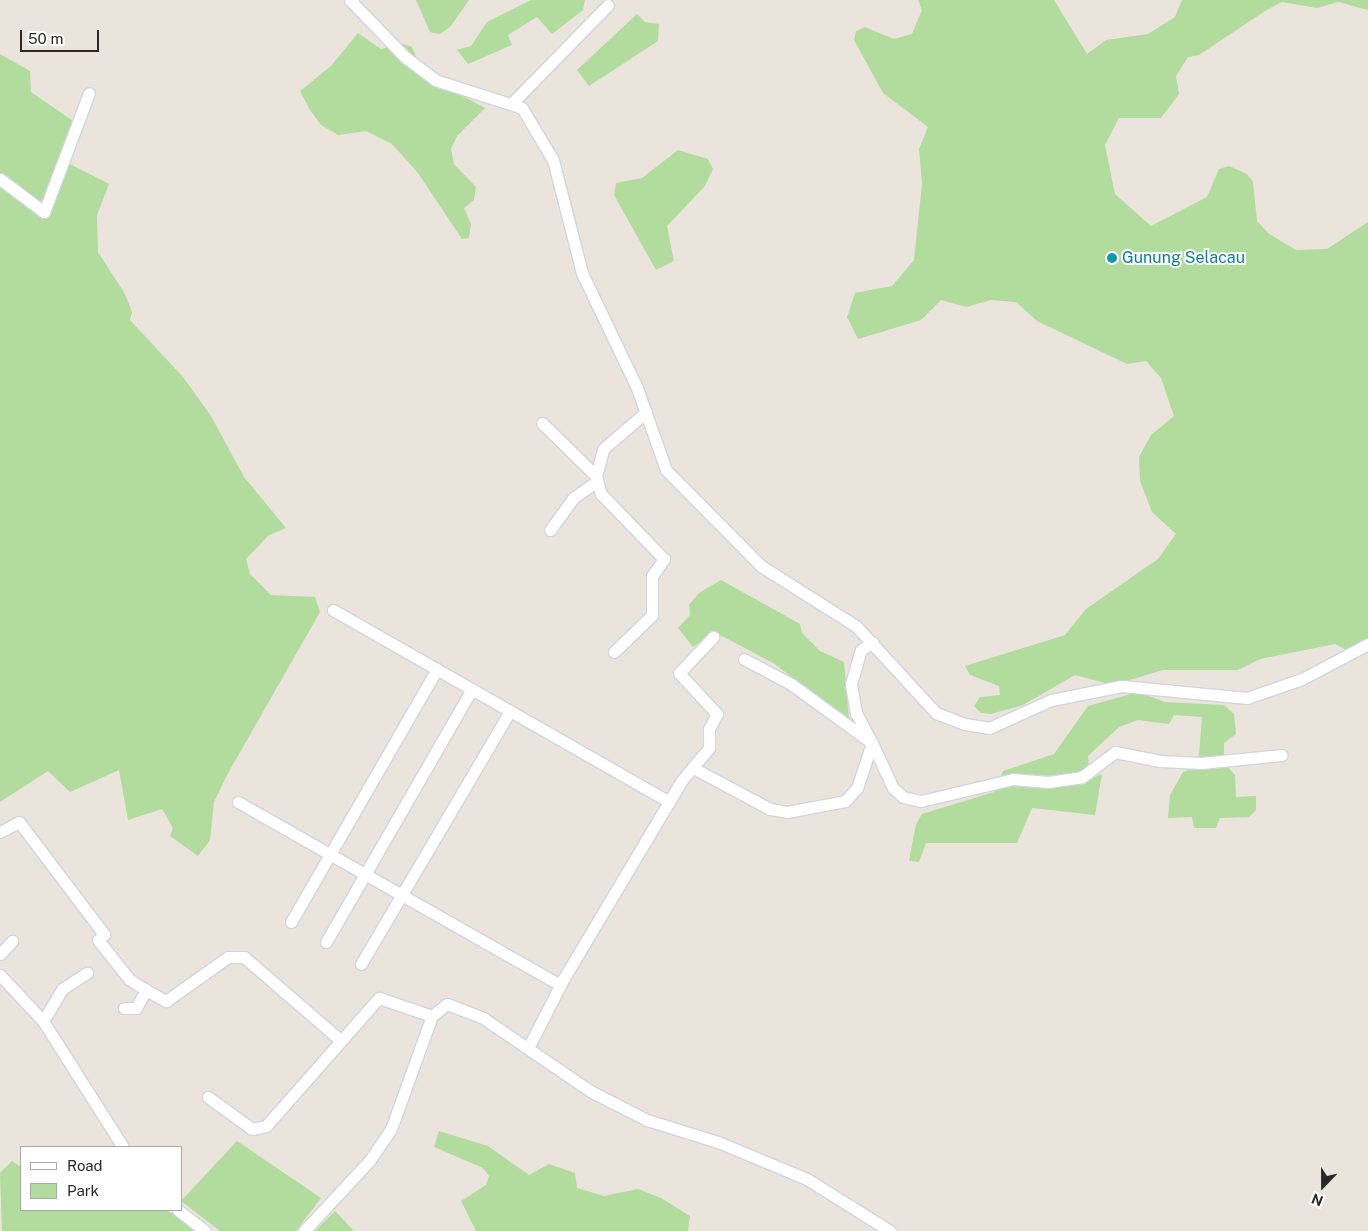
<!DOCTYPE html>
<style>
body{margin:0}
#map{position:relative;width:1368px;height:1231px;overflow:hidden;background:#eae4dc;font-family:"Public Sans",sans-serif}
div>[style]{position:absolute}
.green>*{inset:0;background:#b2db9e}
.roads{filter:drop-shadow(1px 0 #d2d4e0) drop-shadow(-1px 0 #d2d4e0) drop-shadow(0 1px #d2d4e0) drop-shadow(0 -1px #d2d4e0)}
.minor>*{height:11px;margin:-5.5px;padding:0 5.5px;transform-origin:5.5px;border-radius:5.5px;background:#fff}
.dots>*{width:14px;height:14px;translate:-50% -50%;box-sizing:border-box;border:2px solid #fff;border-radius:50%}
span{translate:-50% -50%;white-space:nowrap;text-align:center;line-height:1.15;-webkit-text-stroke:4px #fff;paint-order:stroke}
.culture-label{font-size:16px;color:#0d838f}
.left{translate:0 -50%;text-align:left}
.legend{position:absolute;left:20px;top:1146px;width:162px;height:65px;box-sizing:border-box;background:#fff;border:1px solid #a9a9a9;margin:0;padding:6px 9px;list-style:none;font-size:15px;color:#292929}
.legend li{display:flex;align-items:center;gap:10px;height:25px}
.legend b{width:25px;border:1px solid #a9a9a9}
.north{position:absolute;left:1298px;top:1161px;width:50px;height:50px;-webkit-text-stroke:4px #fff;paint-order:stroke;rotate:202deg;font-size:14px;font-weight:700;line-height:20px;text-align:center;color:#292929}
.north::after{content:'';display:block;margin:auto;width:18px;height:22px;background:#292929;clip-path:polygon(50% 0,100% 100%,50% 72%,0 100%)}
.scale{position:absolute;left:20px;top:30px;width:79px;height:22px;box-sizing:border-box;border:2px solid #292929;border-top:0;padding-left:6px;font-size:15px;line-height:18px;white-space:nowrap;color:#292929;-webkit-text-stroke:4px #fff;paint-order:stroke}
</style>
<div id="map">
<div class="green">
<i style="clip-path:polygon(416px 0,469px 0,450px 27px,440px 34px,430px 32px)"></i>
<i style="clip-path:polygon(531px 0,585px 0,583px 10px,552px 34px,537px 17px,508px 35px,512px 45px,468px 64px,457px 50px,471px 46px,487px 22px)"></i>
<i style="clip-path:polygon(918px 0,1054px 0,1087px 54px,1106px 40px,1148px 34px,1175px 17px,1182px 0,1368px 0,1368px 10px,1338px 2px,1317px 8px,1282px 2px,1265px 11px,1199px 55px,1188px 57px,1176px 76px,1179px 94px,1161px 118px,1119px 118px,1105px 145px,1115px 194px,1151px 226px,1207px 197px,1219px 169px,1229px 166px,1247px 174px,1253px 182px,1257px 221px,1269px 234px,1296px 250px,1327px 249px,1368px 222px,1368px 651px,1354px 654px,1335px 644px,1260px 659px,1238px 670px,1163px 670px,1113px 685px,1075px 675px,1023px 705px,991px 714px,981px 713px,974px 706px,980px 697px,1000px 695px,999px 686px,970px 675px,965px 666px,1065px 635px,1086px 609px,1158px 559px,1176px 534px,1152px 512px,1140px 481px,1139px 457px,1151px 435px,1174px 416px,1161px 378px,1146px 361px,1127px 364px,1037px 321px,1016px 302px,991px 300px,966px 307px,941px 300px,921px 320px,858px 339px,847px 317px,855px 293px,892px 286px,914px 260px,922px 184px,919px 149px,928px 127px,883px 93px,854px 40px,856px 31px,865px 27px,894px 39px,912px 34px,922px 10px)"></i>
<i style="clip-path:polygon(637px 14px,645px 22px,659px 24px,658px 41px,589px 86px,577px 70px)"></i>
<i style="clip-path:polygon(358px 33px,381px 49px,403px 44px,412px 47px,424px 75px,485px 108px,457px 136px,451px 149px,454px 164px,476px 187px,474px 200px,464px 208px,471px 224px,469px 238px,462px 239px,418px 173px,392px 144px,366px 131px,338px 135px,321px 125px,310px 110px,300px 91px,331px 66px)"></i>
<i style="clip-path:polygon(0 54px,30px 71px,31px 92px,73px 121px,60px 159px,109px 184px,97px 215px,98px 252px,125px 294px,132px 312px,130px 320px,183px 377px,211px 416px,244px 477px,286px 528px,269px 535px,246px 559px,250px 574px,271px 595px,315px 597px,320px 612px,227px 775px,214px 802px,210px 840px,198px 856px,170px 836px,173px 828px,162px 809px,128px 820px,119px 770px,70px 792px,48px 771px,0 802px)"></i>
<i style="clip-path:polygon(678px 150px,708px 159px,713px 169px,705px 186px,667px 226px,674px 261px,656px 270px,614px 195px,616px 183px,642px 178px)"></i>
<i style="clip-path:polygon(721px 580px,800px 624px,802px 633px,820px 651px,844px 662px,849px 719px,773px 663px,726px 638px,713px 633px,693px 647px,678px 628px,690px 615px,689px 605px,699px 593px)"></i>
<i style="clip-path:polygon(1138px 692px,1165px 702px,1224px 705px,1234px 714px,1236px 734px,1224px 743px,1224px 763px,1235px 775px,1236px 797px,1256px 796px,1256px 810px,1249px 817px,1220px 818px,1216px 828px,1194px 828px,1192px 817px,1168px 818px,1170px 795px,1183px 772px,1198px 767px,1202px 717px,1174px 715px,1169px 724px,1138px 720px,1119px 727px,1088px 756px,1090px 779px,1102px 774px,1095px 815px,1032px 808px,1017px 843px,926px 843px,919px 862px,909px 861px,916px 824px,922px 814px,994px 792px,1003px 771px,1054px 754px,1088px 706px)"></i>
<i style="clip-path:polygon(439px 1131px,488px 1146px,529px 1175px,549px 1164px,575px 1173px,577px 1188px,604px 1196px,638px 1189px,661px 1198px,690px 1216px,688px 1231px,476px 1231px,461px 1201px,486px 1185px,489px 1176px,483px 1168px,434px 1147px)"></i>
<i style="clip-path:polygon(237px 1141px,321px 1198px,296px 1231px,220px 1231px,181px 1201px)"></i>
<i style="clip-path:polygon(12px 1161px,21px 1167px,21px 1210px,167px 1210px,197px 1231px,2px 1231px,0 1173px)"></i>
<i style="clip-path:polygon(335px 1211px,354px 1231px,315px 1231px)"></i>
</div>
<div class="roads">
<div class="minor">
<i style="left:350px;top:0;width:79px;rotate:46deg"></i>
<i style="left:405px;top:57px;width:38px;rotate:37deg"></i>
<i style="left:435px;top:80px;width:91px;rotate:17.8deg"></i>
<i style="left:522px;top:108px;width:61px;rotate:59.2deg"></i>
<i style="left:553px;top:160px;width:117px;rotate:75.6deg"></i>
<i style="left:582px;top:273px;width:127px;rotate:64.4deg"></i>
<i style="left:637px;top:388px;width:87px;rotate:70.5deg"></i>
<i style="left:666px;top:470px;width:135px;rotate:45.3deg"></i>
<i style="left:761px;top:566px;width:112px;rotate:32.3deg"></i>
<i style="left:856px;top:626px;width:118px;rotate:47.4deg"></i>
<i style="left:936px;top:713px;width:31px;rotate:21deg"></i>
<i style="left:965px;top:724px;width:24px;rotate:9deg"></i>
<i style="left:989px;top:728px;width:68px;rotate:-24.3deg"></i>
<i style="left:1051px;top:700px;width:72px;rotate:-11.2deg"></i>
<i style="left:1122px;top:686px;width:126px;rotate:5.5deg"></i>
<i style="left:1247px;top:698px;width:58px;rotate:-19.1deg"></i>
<i style="left:1302px;top:679px;width:75px;rotate:-27.9deg"></i>
<i style="left:512px;top:103px;width:137px;rotate:-45.6deg"></i>
<i style="left:0;top:179px;width:55px;rotate:36.9deg"></i>
<i style="left:44px;top:212px;width:127px;rotate:-69.3deg"></i>
<i style="left:542px;top:423px;width:76px;rotate:44.5deg"></i>
<i style="left:550px;top:530px;width:39px;rotate:-54deg"></i>
<i style="left:573px;top:498px;width:28px;rotate:-35deg"></i>
<i style="left:333px;top:610px;width:387px;rotate:29.7deg"></i>
<i style="left:614px;top:652px;width:53px;rotate:-44.2deg"></i>
<i style="left:652px;top:615px;width:39px;rotate:-90deg"></i>
<i style="left:652px;top:576px;width:21px;rotate:-55deg"></i>
<i style="left:664px;top:559px;width:91px;rotate:-134.1deg"></i>
<i style="left:601px;top:494px;width:19px;rotate:-106deg"></i>
<i style="left:596px;top:476px;width:28px;rotate:-75deg"></i>
<i style="left:603px;top:449px;width:57px;rotate:-40.7deg"></i>
<i style="left:744px;top:659px;width:53px;rotate:28deg"></i>
<i style="left:791px;top:684px;width:100px;rotate:36.1deg"></i>
<i style="left:872px;top:743px;width:50px;rotate:65deg"></i>
<i style="left:893px;top:788px;width:13px;rotate:42deg"></i>
<i style="left:903px;top:797px;width:18px;rotate:13deg"></i>
<i style="left:921px;top:801px;width:95px;rotate:-13.4deg"></i>
<i style="left:1013px;top:779px;width:35px;rotate:5deg"></i>
<i style="left:1048px;top:782px;width:34px;rotate:-8deg"></i>
<i style="left:1082px;top:777px;width:41px;rotate:-37.1deg"></i>
<i style="left:1115px;top:752px;width:46px;rotate:11.3deg"></i>
<i style="left:1160px;top:761px;width:41px;rotate:2.8deg"></i>
<i style="left:1201px;top:763px;width:81px;rotate:-5.6deg"></i>
<i style="left:693px;top:768px;width:87px;rotate:28deg"></i>
<i style="left:770px;top:809px;width:17px;rotate:10deg"></i>
<i style="left:787px;top:812px;width:59px;rotate:-10.7deg"></i>
<i style="left:845px;top:801px;width:18px;rotate:-47deg"></i>
<i style="left:857px;top:788px;width:47px;rotate:-71.6deg"></i>
<i style="left:872px;top:743px;width:34px;rotate:-118deg"></i>
<i style="left:856px;top:713px;width:29px;rotate:-100deg"></i>
<i style="left:851px;top:684px;width:35px;rotate:-74deg"></i>
<i style="left:861px;top:650px;width:14px;rotate:-34deg"></i>
<i style="left:238px;top:802px;width:370px;rotate:29.6deg"></i>
<i style="left:0;top:832px;width:21px;rotate:-28deg"></i>
<i style="left:19px;top:822px;width:141px;rotate:52.8deg"></i>
<i style="left:104px;top:934px;width:8px;rotate:135deg"></i>
<i style="left:98px;top:940px;width:50px;rotate:51.5deg"></i>
<i style="left:129px;top:979px;width:20px;rotate:33deg"></i>
<i style="left:291px;top:922px;width:292px;rotate:-60deg"></i>
<i style="left:326px;top:942px;width:292px;rotate:-60deg"></i>
<i style="left:0;top:954px;width:18px;rotate:-47deg"></i>
<i style="left:361px;top:964px;width:294px;rotate:-59.5deg"></i>
<i style="left:0;top:975px;width:63px;rotate:46.9deg"></i>
<i style="left:43px;top:1021px;width:149px;rotate:57.6deg"></i>
<i style="left:124px;top:1008px;width:12px"></i>
<i style="left:136px;top:1008px;width:21px;rotate:-61deg"></i>
<i style="left:146px;top:990px;width:23px;rotate:29deg"></i>
<i style="left:166px;top:1001px;width:76px;rotate:-35.4deg"></i>
<i style="left:228px;top:957px;width:16px"></i>
<i style="left:244px;top:957px;width:127px;rotate:40.8deg"></i>
<i style="left:43px;top:1021px;width:37px;rotate:-59deg"></i>
<i style="left:62px;top:989px;width:30px;rotate:-33deg"></i>
<i style="left:529px;top:1046px;width:76px;rotate:-62.8deg"></i>
<i style="left:564px;top:978px;width:230px;rotate:-59.2deg"></i>
<i style="left:682px;top:780px;width:42px;rotate:-49.8deg"></i>
<i style="left:709px;top:748px;width:19px;rotate:-90deg"></i>
<i style="left:709px;top:729px;width:17px;rotate:-62deg"></i>
<i style="left:717px;top:714px;width:56px;rotate:-132.8deg"></i>
<i style="left:679px;top:673px;width:50px;rotate:-46.6deg"></i>
<i style="left:208px;top:1097px;width:54px;rotate:36deg"></i>
<i style="left:252px;top:1129px;width:14px;rotate:-12deg"></i>
<i style="left:266px;top:1126px;width:171px;rotate:-48.6deg"></i>
<i style="left:379px;top:998px;width:56px;rotate:18.8deg"></i>
<i style="left:178px;top:1210px;width:34px;rotate:38deg"></i>
<i style="left:304px;top:1231px;width:97px;rotate:-47.1deg"></i>
<i style="left:370px;top:1160px;width:37px;rotate:-56deg"></i>
<i style="left:391px;top:1129px;width:120px;rotate:-70.1deg"></i>
<i style="left:432px;top:1016px;width:19px;rotate:-39deg"></i>
<i style="left:447px;top:1004px;width:39px;rotate:21deg"></i>
<i style="left:483px;top:1018px;width:132px;rotate:34.2deg"></i>
<i style="left:592px;top:1092px;width:62px;rotate:27deg"></i>
<i style="left:647px;top:1120px;width:74px;rotate:17.2deg"></i>
<i style="left:718px;top:1142px;width:96px;rotate:22.6deg"></i>
<i style="left:807px;top:1179px;width:98px;rotate:32.1deg"></i>
</div>
</div>
<div class="dots">
<i style="left:1112px;top:258px;background:#0f9aa8"></i>
</div>
<div class="culture-label">
<span class="left" style="left:1122px;top:258px">Gunung Selacau</span>
</div>
<ul class="legend">
<li><b style="height:6px;background:#fff"></b>Road</li>
<li><b style="height:14px;background:#b2db9e"></b>Park</li>
</ul>
<div class="north">N</div>
<div class="scale">50 m</div>
</div>
